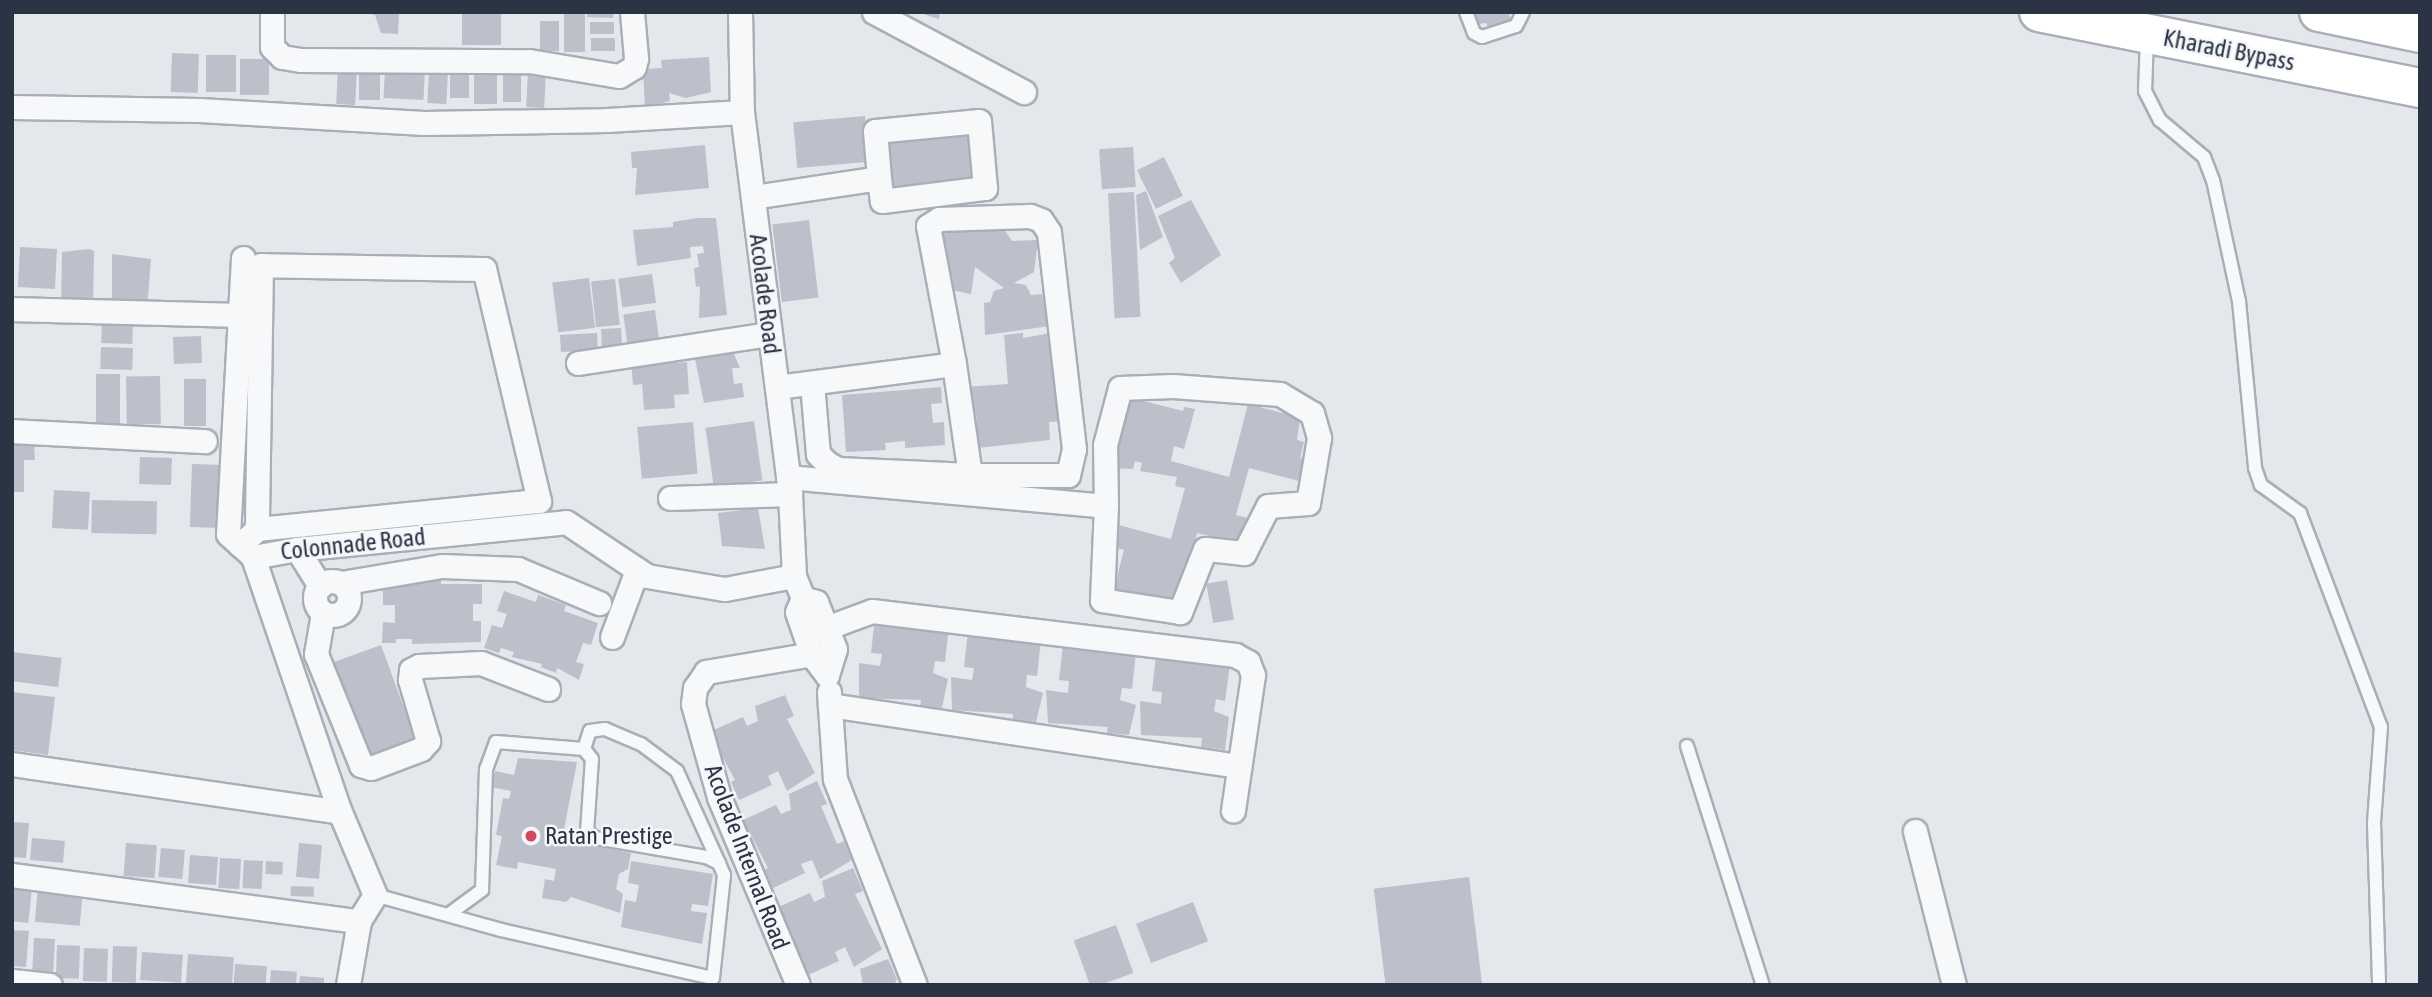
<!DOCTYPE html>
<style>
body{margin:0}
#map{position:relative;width:2432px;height:997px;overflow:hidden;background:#e4e7ec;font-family:"Asap Condensed",sans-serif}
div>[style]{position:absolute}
.building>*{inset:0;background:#bbc0ca;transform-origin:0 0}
.roads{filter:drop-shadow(2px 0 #a9aeb7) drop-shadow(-2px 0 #a9aeb7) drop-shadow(0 2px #a9aeb7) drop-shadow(0 -2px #a9aeb7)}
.lane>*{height:12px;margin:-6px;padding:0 6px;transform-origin:6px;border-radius:6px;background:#f7f8fa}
.street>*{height:23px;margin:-11.5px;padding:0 11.5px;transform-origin:11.5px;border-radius:11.5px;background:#f7f8fa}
.street>.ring{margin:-11.5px;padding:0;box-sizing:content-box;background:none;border:23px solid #f7f8fa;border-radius:50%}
.highway>*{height:38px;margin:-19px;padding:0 19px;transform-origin:19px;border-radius:19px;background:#fff}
.dots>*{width:19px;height:19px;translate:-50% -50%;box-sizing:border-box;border:4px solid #f4f6f9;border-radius:50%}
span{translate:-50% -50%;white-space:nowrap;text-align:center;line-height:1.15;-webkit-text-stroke:5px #f4f6f9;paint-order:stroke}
.street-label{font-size:24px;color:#2b3445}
.poi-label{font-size:24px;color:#2b3445}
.left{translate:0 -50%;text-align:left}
.frame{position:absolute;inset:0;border:14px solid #2b3445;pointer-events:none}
</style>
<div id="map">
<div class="building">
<i style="clip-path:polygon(360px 12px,399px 12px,398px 34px,381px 33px,375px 15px)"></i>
<i style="left:462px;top:12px;width:39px;height:33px"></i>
<i style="left:564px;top:12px;width:21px;height:40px"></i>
<i style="clip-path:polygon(588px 12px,614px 12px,613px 18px,587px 17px)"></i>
<i style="clip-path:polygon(917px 12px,940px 12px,939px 19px)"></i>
<i style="clip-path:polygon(1473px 12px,1508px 12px,1512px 23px,1490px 31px,1486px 23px,1478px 24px)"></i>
<i style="left:540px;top:21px;width:19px;height:30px"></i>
<i style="left:590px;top:22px;width:24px;height:12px"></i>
<i style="left:591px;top:38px;width:24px;height:13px"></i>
<i style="left:172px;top:53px;width:27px;height:39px;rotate:2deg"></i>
<i style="left:206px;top:55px;width:30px;height:37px"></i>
<i style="clip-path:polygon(709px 57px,711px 92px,686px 98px,669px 93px,670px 101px,645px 107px,643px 69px,662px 68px,661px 60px)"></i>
<i style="left:240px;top:59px;width:29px;height:36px"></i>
<i style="left:474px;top:64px;width:23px;height:40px"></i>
<i style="left:503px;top:65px;width:18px;height:37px"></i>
<i style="left:359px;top:67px;width:21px;height:33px"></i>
<i style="left:338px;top:68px;width:19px;height:36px;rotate:3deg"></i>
<i style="left:450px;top:68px;width:19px;height:30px"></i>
<i style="left:385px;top:69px;width:40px;height:29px;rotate:3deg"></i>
<i style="left:429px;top:71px;width:19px;height:32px;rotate:3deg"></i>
<i style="left:528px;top:71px;width:18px;height:36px;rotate:3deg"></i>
<i style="left:865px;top:116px;width:46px;height:72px;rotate:85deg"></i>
<i style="clip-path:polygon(967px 128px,968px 136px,974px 136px,977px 161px,970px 162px,972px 178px,889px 187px,884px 136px)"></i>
<i style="clip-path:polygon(705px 145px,709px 188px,635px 195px,637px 168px,632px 168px,631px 152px)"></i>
<i style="left:1133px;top:147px;width:40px;height:34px;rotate:86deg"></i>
<i style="left:1164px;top:157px;width:43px;height:30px;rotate:64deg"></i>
<i style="clip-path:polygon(1146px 191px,1163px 237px,1140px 250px,1136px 195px)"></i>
<i style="left:1134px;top:192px;width:125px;height:26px;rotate:87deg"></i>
<i style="clip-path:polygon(1191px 200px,1221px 255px,1181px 283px,1169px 263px,1175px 258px,1158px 216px)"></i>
<i style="clip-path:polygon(697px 218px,716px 218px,727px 315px,699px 318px,700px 286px,696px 287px,694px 268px,699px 267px,697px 254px,704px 253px,703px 246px,690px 247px,691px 258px,637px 266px,633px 230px,673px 227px,673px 222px)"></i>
<i style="left:809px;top:220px;width:78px;height:37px;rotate:83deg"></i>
<i style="clip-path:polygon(998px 220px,1012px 241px,1038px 240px,1034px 272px,1014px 283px,1026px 285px,1031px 295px,1042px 294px,1050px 326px,985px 335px,984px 303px,990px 302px,994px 291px,1004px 288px,975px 267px,971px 294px,945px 289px,934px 233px)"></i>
<i style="left:20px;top:247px;width:37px;height:40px;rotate:3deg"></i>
<i style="clip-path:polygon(89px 249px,94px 251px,93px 308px,61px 308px,62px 252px)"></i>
<i style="clip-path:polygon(112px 254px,151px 259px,147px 310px,112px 309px)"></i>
<i style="left:652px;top:274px;width:29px;height:34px;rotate:82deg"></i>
<i style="left:589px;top:278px;width:50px;height:37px;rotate:83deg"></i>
<i style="left:615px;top:279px;width:46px;height:24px;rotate:84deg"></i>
<i style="left:655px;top:310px;width:30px;height:32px;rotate:82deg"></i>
<i style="left:102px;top:320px;width:31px;height:23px;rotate:2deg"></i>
<i style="left:621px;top:328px;width:21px;height:20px;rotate:87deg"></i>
<i style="clip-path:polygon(1056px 332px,1067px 421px,1049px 422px,1050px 440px,968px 449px,967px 426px,977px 425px,976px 413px,966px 414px,964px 387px,1008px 384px,1004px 335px,1023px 333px,1023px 338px)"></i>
<i style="left:597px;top:333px;width:17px;height:37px;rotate:87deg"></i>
<i style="left:201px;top:336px;width:27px;height:28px;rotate:88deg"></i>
<i style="left:101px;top:347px;width:32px;height:22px;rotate:2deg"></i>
<i style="clip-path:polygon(731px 347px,740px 368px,732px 368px,734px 384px,742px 383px,744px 397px,704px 403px,695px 359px,698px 352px)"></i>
<i style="clip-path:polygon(661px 357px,662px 364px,687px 362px,689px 394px,674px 395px,675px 408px,644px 410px,642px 384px,633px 385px,631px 359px)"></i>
<i style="left:96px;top:374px;width:24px;height:50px"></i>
<i style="left:160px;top:376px;width:48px;height:34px;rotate:89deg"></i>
<i style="left:184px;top:379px;width:22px;height:47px"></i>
<i style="clip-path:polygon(941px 387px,942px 403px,931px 404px,933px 423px,944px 422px,945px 445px,905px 448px,905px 441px,885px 443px,886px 450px,846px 452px,842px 395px)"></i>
<i style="clip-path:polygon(1124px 396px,1183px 411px,1184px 407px,1195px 409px,1184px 449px,1174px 446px,1171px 461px,1229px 477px,1248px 404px,1282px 413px,1283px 407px,1301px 412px,1297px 440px,1304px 442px,1300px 458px,1305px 459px,1299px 481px,1249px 468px,1236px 515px,1247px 518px,1240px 544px,1197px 533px,1178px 607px,1114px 589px,1124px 550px,1109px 545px,1115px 524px,1171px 539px,1185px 488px,1175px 486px,1177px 477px,1140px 471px,1142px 463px,1135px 461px,1133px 469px,1109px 468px)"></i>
<i style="left:754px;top:421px;width:60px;height:49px;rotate:82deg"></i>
<i style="left:693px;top:422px;width:52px;height:56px;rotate:85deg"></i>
<i style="clip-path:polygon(12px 445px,34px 445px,35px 460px,24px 460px,24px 492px,12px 492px)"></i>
<i style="left:140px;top:457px;width:32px;height:27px;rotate:2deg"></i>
<i style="left:192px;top:464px;width:31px;height:63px;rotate:2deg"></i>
<i style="left:54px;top:490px;width:36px;height:38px;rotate:3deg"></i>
<i style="left:92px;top:500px;width:65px;height:33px;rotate:1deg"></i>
<i style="clip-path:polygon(758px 508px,765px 549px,722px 546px,718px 513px)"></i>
<i style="clip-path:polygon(417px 571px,441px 571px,441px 584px,482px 584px,482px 604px,473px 604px,473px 621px,481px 621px,481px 642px,412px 644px,412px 639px,396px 639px,396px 643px,382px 643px,383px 622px,395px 623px,395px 605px,383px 605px,383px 583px,416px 583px)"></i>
<i style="left:1227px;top:580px;width:40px;height:21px;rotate:80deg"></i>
<i style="clip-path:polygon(504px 591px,536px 602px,538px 595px,566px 605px,564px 611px,598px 623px,591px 645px,583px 643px,576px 662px,584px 664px,579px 680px,557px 668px,556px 673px,541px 667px,542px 664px,512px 657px,514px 652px,501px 648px,499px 653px,484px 648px,492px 625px,502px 628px,507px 614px,497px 611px)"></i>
<i style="clip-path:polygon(875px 617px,949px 626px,945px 662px,935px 661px,933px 673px,948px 679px,942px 708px,920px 706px,921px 700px,859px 698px,859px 663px,880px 666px,882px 654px,871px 653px)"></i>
<i style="clip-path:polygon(968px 631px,1023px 641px,1023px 638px,1041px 640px,1037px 676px,1027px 675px,1026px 687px,1043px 693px,1036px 722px,1013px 720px,1013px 714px,952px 710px,951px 677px,972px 680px,974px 668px,964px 667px)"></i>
<i style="clip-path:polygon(1063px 644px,1118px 654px,1119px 651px,1136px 653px,1132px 689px,1122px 688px,1120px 700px,1136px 705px,1129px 735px,1107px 733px,1108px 727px,1048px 723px,1046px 690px,1068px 693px,1069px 681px,1059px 680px)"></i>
<i style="left:381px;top:645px;width:99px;height:55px;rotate:70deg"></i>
<i style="left:12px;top:652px;width:50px;height:29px;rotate:7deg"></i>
<i style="clip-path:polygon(1156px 655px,1212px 665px,1212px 662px,1230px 664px,1225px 701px,1216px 699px,1214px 711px,1229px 717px,1225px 750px,1201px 747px,1202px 738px,1141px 735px,1140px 701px,1161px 704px,1162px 692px,1152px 691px)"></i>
<i style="clip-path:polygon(12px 692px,55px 697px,48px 755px,12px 750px)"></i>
<i style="clip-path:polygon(785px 695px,794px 716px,787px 719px,815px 773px,787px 791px,778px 771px,768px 776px,772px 785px,739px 800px,731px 782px,735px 780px,709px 732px,743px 717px,747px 726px,758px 721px,755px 706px)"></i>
<i style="clip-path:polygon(518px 758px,577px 762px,562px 840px,631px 853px,628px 869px,619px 874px,616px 889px,623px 894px,620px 913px,571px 897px,566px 902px,542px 898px,545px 879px,554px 881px,556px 869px,518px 862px,517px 869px,496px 865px,502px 836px,496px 835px,503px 798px,509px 799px,511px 791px,491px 787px,495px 771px,514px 775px)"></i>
<i style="clip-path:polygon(817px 781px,827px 804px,821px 806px,837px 844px,844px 841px,852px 860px,820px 879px,812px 860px,801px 864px,805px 873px,773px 888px,765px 870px,768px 868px,743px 820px,776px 805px,781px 814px,791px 810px,789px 794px)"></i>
<i style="clip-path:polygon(12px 822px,29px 823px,26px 858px,12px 857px)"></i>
<i style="left:32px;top:838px;width:33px;height:22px;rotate:5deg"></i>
<i style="left:126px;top:843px;width:31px;height:33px;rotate:4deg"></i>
<i style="left:299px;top:843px;width:23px;height:34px;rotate:5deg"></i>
<i style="left:161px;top:848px;width:24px;height:29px;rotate:5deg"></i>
<i style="left:190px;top:855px;width:28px;height:28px;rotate:4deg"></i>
<i style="left:220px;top:858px;width:21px;height:30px;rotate:3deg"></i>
<i style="left:244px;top:860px;width:19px;height:28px;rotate:3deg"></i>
<i style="left:266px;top:861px;width:17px;height:13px;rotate:3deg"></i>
<i style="clip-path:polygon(631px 861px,713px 874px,708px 906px,692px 904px,691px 911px,707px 913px,702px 944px,621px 927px,625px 900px,636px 902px,639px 885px,628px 883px)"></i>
<i style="clip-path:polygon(853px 868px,863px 891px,855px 894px,882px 949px,854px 967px,845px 947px,835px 952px,839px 961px,806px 976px,787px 922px,784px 924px,776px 908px,810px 893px,814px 902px,825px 897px,822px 881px)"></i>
<i style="left:1469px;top:877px;width:109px;height:96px;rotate:83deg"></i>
<i style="left:38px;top:886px;width:45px;height:36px;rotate:5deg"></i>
<i style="left:291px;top:886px;width:23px;height:10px;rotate:2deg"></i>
<i style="left:12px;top:887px;width:20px;height:34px;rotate:6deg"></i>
<i style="left:1193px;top:902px;width:42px;height:61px;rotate:69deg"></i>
<i style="left:1116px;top:925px;width:51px;height:45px;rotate:70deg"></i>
<i style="clip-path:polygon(12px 930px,29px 931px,26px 967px,12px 966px)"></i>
<i style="left:34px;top:938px;width:21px;height:38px;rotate:3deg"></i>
<i style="left:57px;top:945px;width:23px;height:33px;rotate:2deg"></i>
<i style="left:113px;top:946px;width:24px;height:36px;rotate:2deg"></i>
<i style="left:84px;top:948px;width:24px;height:33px;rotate:2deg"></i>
<i style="left:142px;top:952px;width:41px;height:28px;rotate:4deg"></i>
<i style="left:188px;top:954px;width:46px;height:31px;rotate:4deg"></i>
<i style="clip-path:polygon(888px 959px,897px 979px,894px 985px,863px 985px,860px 969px)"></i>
<i style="left:235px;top:964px;width:32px;height:21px;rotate:4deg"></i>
<i style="left:271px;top:970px;width:26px;height:15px;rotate:4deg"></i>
<i style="clip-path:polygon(300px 976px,324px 978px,324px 985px,299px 985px)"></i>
</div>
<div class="roads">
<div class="lane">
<i style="left:1466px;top:12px;width:22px;rotate:69deg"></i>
<i style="left:1474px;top:33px;width:9px;rotate:27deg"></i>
<i style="left:1482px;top:37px;width:36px;rotate:-18deg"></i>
<i style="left:1516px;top:26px;width:16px;rotate:-63deg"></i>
<i style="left:2147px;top:37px;width:54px;rotate:92.1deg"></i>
<i style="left:2145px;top:91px;width:33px;rotate:63deg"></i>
<i style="left:2160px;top:120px;width:57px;rotate:40.1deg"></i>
<i style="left:2204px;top:157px;width:25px;rotate:69deg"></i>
<i style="left:2213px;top:180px;width:124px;rotate:77.9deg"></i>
<i style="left:2239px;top:301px;width:168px;rotate:84.5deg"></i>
<i style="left:2255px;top:468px;width:18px;rotate:71deg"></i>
<i style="left:2261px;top:485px;width:48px;rotate:35.7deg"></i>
<i style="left:2300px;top:513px;width:229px;rotate:69.3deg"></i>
<i style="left:2381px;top:727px;width:96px;rotate:94.2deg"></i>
<i style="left:2374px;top:823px;width:162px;rotate:88.2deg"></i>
<i style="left:1687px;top:746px;width:251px;rotate:72.4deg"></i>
<i style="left:584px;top:749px;width:19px;rotate:-72deg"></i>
<i style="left:590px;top:731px;width:15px;rotate:-8deg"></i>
<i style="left:605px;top:729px;width:39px;rotate:23deg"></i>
<i style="left:641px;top:744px;width:45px;rotate:36.9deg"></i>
<i style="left:677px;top:771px;width:101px;rotate:65.5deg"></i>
<i style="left:375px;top:895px;width:131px;rotate:15.5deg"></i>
<i style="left:501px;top:930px;width:217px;rotate:12.8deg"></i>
<i style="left:713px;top:978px;width:104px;rotate:-83.9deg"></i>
<i style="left:724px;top:875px;width:13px;rotate:-113deg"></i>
<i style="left:719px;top:863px;width:14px;rotate:-155deg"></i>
<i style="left:706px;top:857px;width:113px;rotate:-170.3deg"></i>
<i style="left:595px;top:838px;width:10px;rotate:-143deg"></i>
<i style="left:587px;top:832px;width:73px;rotate:-86.1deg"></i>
<i style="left:592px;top:759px;width:13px;rotate:-129deg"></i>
<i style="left:584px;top:749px;width:88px;rotate:-175.5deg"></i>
<i style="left:496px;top:742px;width:29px;rotate:110deg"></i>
<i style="left:486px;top:769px;width:121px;rotate:91.9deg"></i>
<i style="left:482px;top:890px;width:42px;rotate:143.7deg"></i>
</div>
<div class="street">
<i style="left:272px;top:12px;width:35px;rotate:90deg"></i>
<i style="left:272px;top:47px;width:14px;rotate:45deg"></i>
<i style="left:282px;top:57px;width:18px;rotate:9deg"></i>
<i style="left:300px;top:60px;width:229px;rotate:0.3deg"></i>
<i style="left:529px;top:61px;width:91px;rotate:9.5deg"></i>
<i style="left:619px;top:76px;width:17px;rotate:-31deg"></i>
<i style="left:634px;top:67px;width:9px;rotate:-77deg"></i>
<i style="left:636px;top:58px;width:46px;rotate:-95deg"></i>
<i style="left:740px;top:12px;width:100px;rotate:88.9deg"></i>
<i style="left:742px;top:112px;width:385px;rotate:82.8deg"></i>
<i style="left:790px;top:494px;width:82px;rotate:87.2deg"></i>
<i style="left:794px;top:576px;width:24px;rotate:68deg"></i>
<i style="left:803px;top:598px;width:15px;rotate:113deg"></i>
<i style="left:797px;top:612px;width:46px;rotate:70.8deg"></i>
<i style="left:812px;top:655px;width:25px;rotate:53deg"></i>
<i style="left:827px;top:675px;width:27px;rotate:-73deg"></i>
<i style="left:835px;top:649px;width:51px;rotate:-112deg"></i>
<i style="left:816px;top:602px;width:14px;rotate:-163deg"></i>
<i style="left:874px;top:12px;width:170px;rotate:28.1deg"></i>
<i style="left:12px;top:107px;width:187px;rotate:0.9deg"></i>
<i style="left:199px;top:110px;width:225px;rotate:3.3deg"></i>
<i style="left:424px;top:123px;width:183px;rotate:-0.9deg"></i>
<i style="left:607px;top:120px;width:135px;rotate:-3.4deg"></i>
<i style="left:753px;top:197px;width:127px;rotate:-8.6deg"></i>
<i style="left:879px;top:178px;width:23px;rotate:83deg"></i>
<i style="left:882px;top:201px;width:104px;rotate:-7.2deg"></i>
<i style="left:985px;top:188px;width:67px;rotate:-95.1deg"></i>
<i style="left:979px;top:121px;width:104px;rotate:174.5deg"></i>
<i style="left:875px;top:131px;width:47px;rotate:85.1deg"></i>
<i style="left:243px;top:258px;width:276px;rotate:93.1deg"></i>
<i style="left:228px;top:534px;width:31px;rotate:42deg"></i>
<i style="left:12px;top:309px;width:227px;rotate:1.5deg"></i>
<i style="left:578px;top:363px;width:194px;rotate:-8.6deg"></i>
<i style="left:812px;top:383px;width:71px;rotate:85.2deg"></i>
<i style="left:818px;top:454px;width:13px;rotate:45deg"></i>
<i style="left:827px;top:463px;width:13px;rotate:29deg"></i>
<i style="left:838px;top:469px;width:132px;rotate:2.6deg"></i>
<i style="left:777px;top:387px;width:178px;rotate:-7.4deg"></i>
<i style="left:954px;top:364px;width:112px;rotate:81.8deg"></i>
<i style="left:970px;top:475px;width:98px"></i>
<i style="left:1068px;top:475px;width:27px;rotate:-77deg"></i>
<i style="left:1074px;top:449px;width:218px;rotate:-96.6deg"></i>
<i style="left:1049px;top:232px;width:14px;rotate:-124deg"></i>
<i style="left:1041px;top:220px;width:12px;rotate:-160deg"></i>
<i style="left:1030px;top:216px;width:91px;rotate:178.1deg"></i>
<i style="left:939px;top:219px;width:13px;rotate:148deg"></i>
<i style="left:928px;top:226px;width:140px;rotate:79.3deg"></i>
<i style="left:12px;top:431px;width:193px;rotate:3deg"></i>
<i style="left:788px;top:477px;width:319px;rotate:5.2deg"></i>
<i style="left:1106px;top:506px;width:61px;rotate:-90.9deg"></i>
<i style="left:1105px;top:445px;width:59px;rotate:-75.3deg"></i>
<i style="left:1120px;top:388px;width:53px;rotate:-2.2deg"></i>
<i style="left:1173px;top:386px;width:107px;rotate:4.3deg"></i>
<i style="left:1280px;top:394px;width:37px;rotate:31deg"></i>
<i style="left:1312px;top:413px;width:26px;rotate:74deg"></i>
<i style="left:1319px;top:438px;width:66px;rotate:99.6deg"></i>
<i style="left:1308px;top:503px;width:40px;rotate:175.7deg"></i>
<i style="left:1268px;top:506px;width:53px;rotate:117.1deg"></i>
<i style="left:1244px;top:553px;width:39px;rotate:-174deg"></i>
<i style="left:1205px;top:549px;width:68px;rotate:111.6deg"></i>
<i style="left:1180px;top:612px;width:79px;rotate:-171.3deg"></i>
<i style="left:1102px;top:600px;width:94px;rotate:-87.6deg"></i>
<i style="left:670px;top:498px;width:120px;rotate:-1.9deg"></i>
<i style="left:240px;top:545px;width:23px;rotate:-43deg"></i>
<i style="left:257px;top:529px;width:283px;rotate:-5.7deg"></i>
<i style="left:539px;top:501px;width:238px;rotate:-103.3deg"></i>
<i style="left:484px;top:269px;width:223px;rotate:-179deg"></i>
<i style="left:261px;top:265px;width:264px;rotate:90.9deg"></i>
<i style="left:297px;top:549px;width:44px;rotate:58.1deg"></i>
<i style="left:253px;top:557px;width:45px;rotate:-10.3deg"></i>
<i style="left:297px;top:549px;width:270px;rotate:-5.7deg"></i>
<i style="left:566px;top:522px;width:97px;rotate:33.7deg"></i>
<i style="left:647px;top:576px;width:79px;rotate:9.5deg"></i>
<i style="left:725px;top:589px;width:70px;rotate:-10.7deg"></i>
<i style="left:253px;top:557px;width:269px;rotate:71.2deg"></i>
<i style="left:340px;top:812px;width:90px;rotate:67.1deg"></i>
<i style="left:375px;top:895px;width:31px;rotate:122deg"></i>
<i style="left:359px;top:921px;width:65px;rotate:99.8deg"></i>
<i class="ring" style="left:315px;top:581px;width:11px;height:11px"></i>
<i style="left:341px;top:583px;width:102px;rotate:-9.6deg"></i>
<i style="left:442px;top:566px;width:76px;rotate:2.3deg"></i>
<i style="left:518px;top:569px;width:88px;rotate:22.8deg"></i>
<i style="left:323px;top:613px;width:42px;rotate:99.7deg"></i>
<i style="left:316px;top:654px;width:120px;rotate:67.9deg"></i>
<i style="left:361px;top:765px;width:10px;rotate:17deg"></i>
<i style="left:371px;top:768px;width:53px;rotate:-20.8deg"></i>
<i style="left:421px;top:749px;width:11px;rotate:-49deg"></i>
<i style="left:428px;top:741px;width:64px;rotate:-106.4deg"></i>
<i style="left:410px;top:680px;width:10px;rotate:-84deg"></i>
<i style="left:411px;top:670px;width:9px;rotate:-27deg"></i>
<i style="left:419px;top:666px;width:62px;rotate:-2.8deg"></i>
<i style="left:481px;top:663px;width:72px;rotate:21.2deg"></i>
<i style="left:826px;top:628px;width:49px;rotate:-20.3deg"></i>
<i style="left:872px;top:611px;width:366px;rotate:6.9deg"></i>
<i style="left:1235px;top:655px;width:15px;rotate:28deg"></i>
<i style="left:1248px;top:662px;width:14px;rotate:69deg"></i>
<i style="left:1253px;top:675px;width:137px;rotate:98.4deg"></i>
<i style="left:612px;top:637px;width:72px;rotate:-69.5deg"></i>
<i style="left:829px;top:692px;width:87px;rotate:86.1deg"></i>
<i style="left:835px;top:779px;width:221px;rotate:68.8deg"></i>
<i style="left:830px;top:705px;width:414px;rotate:8.5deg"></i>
<i style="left:12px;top:764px;width:331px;rotate:8.3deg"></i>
<i style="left:1915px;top:831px;width:159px;rotate:75.8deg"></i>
<i style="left:12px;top:875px;width:350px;rotate:7.6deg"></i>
<i style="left:12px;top:981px;width:38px;rotate:6deg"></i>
<i style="left:798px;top:985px;width:204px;rotate:-112.8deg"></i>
<i style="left:719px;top:797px;width:97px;rotate:-105.6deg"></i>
<i style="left:693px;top:704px;width:16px;rotate:-83deg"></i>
<i style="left:695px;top:688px;width:19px;rotate:-55deg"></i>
<i style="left:706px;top:672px;width:120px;rotate:-9.6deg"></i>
</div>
<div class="highway">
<i style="left:2039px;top:12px;width:389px;rotate:11.3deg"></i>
<i style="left:2319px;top:12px;width:103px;rotate:11.7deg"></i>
</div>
</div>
<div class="dots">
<i style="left:531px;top:836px;background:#d1495b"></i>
</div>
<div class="street-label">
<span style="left:2229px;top:50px;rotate:11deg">Kharadi Bypass</span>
<span style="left:765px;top:294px;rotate:83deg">Acolade Road</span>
<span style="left:353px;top:544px;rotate:-6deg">Colonnade Road</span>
<span style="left:747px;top:857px;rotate:69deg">Acolade Internal Road</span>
</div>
<div class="poi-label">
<span class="left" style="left:545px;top:836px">Ratan Prestige</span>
</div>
<div class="frame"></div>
</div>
